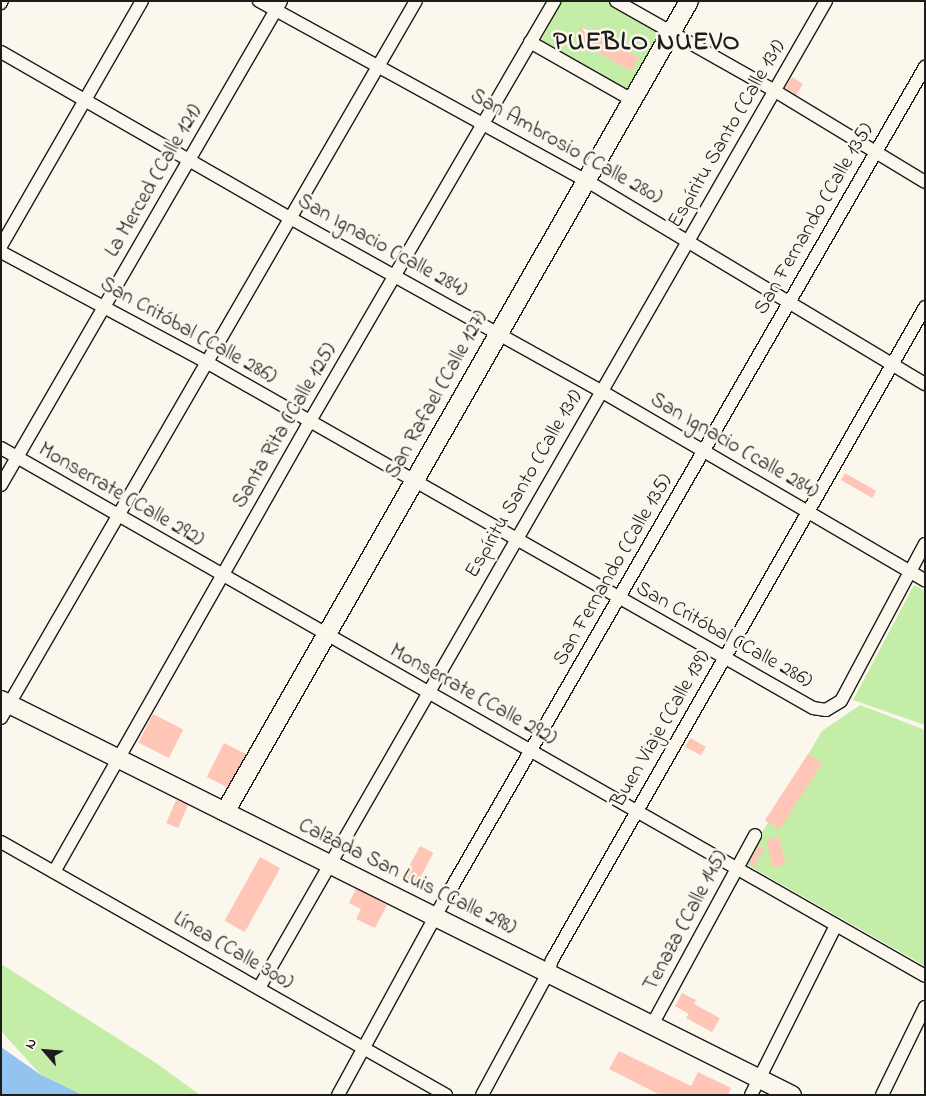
<!DOCTYPE html>
<meta charset="utf-8">
<style>
body{margin:0}
#map{position:relative;width:926px;height:1096px;overflow:hidden;background:#fbf7ec;font-family:"Indie Flower",sans-serif}
div>[style]{position:absolute}
.green>*{inset:0;background:#c4eda8}
.water>*{inset:0;background:#93c4ef}
.building>*{inset:0;background:#ffc5b6;transform-origin:0 0}
.roads{filter:drop-shadow(1px 0 #1c1c1c) drop-shadow(-1px 0 #1c1c1c) drop-shadow(0 1px #1c1c1c) drop-shadow(0 -1px #1c1c1c)}
.street>*{height:12px;margin:-6px;padding:0 6px;transform-origin:6px;border-radius:6px;background:#fbf7ec}
.secondary>*{height:18px;margin:-9px;padding:0 9px;transform-origin:9px;border-radius:9px;background:#fbf7ec}
span{translate:-50% -50%;white-space:nowrap;text-align:center;line-height:1.15;-webkit-text-stroke:5px #fbf7ec;paint-order:stroke}
.street-label{font-size:21px;color:#1c1c1c}
.district-label{font-size:26px;color:#1c1c1c;font-weight:700;letter-spacing:1px}
.frame{position:absolute;inset:0;border:2px solid #1c1c1c;pointer-events:none}
.north{position:absolute;left:20px;top:1026px;width:50px;height:50px;-webkit-text-stroke:4px #fbf7ec;paint-order:stroke;rotate:297deg;font-size:14px;font-weight:700;line-height:20px;text-align:center;color:#1c1c1c}
.north::after{content:'';display:block;margin:auto;width:18px;height:22px;background:#1c1c1c;clip-path:polygon(50% 0,100% 100%,50% 72%,0 100%)}
</style>
<div id="map">
<div class="green">
<i style="clip-path:polygon(562px 1px,607px 1px,658px 29px,660px 37px,629px 92px,540px 42px)"></i>
<i style="clip-path:polygon(914px 585px,925px 591px,925px 725px,853px 700px)"></i>
<i style="clip-path:polygon(860px 705px,925px 730px,925px 966px,744px 863px,822px 731px)"></i>
<i style="clip-path:polygon(1px 964px,156px 1063px,200px 1095px,83px 1095px,41px 1075px,1px 1031px)"></i>
</div>
<div class="water">
<i style="clip-path:polygon(1px 1047px,41px 1075px,83px 1095px,1px 1095px)"></i>
</div>
<div class="building">
<i style="left:583px;top:26px;width:64px;height:15px;rotate:30deg"></i>
<i style="left:792px;top:77px;width:13px;height:13px;rotate:32deg"></i>
<i style="left:845px;top:473px;width:36px;height:8px;rotate:30deg"></i>
<i style="left:153px;top:714px;width:34px;height:32px;rotate:27deg"></i>
<i style="left:690px;top:738px;width:18px;height:10px;rotate:29deg"></i>
<i style="left:224px;top:743px;width:25px;height:38px;rotate:27deg"></i>
<i style="left:808px;top:754px;width:17px;height:79px;rotate:33deg"></i>
<i style="left:176px;top:800px;width:13px;height:25px;rotate:23deg"></i>
<i style="left:779px;top:837px;width:28px;height:13px;rotate:77deg"></i>
<i style="left:420px;top:846px;width:15px;height:39px;rotate:28deg"></i>
<i style="clip-path:polygon(758px 846px,764px 849px,754px 866px,749px 863px)"></i>
<i style="left:260px;top:857px;width:23px;height:73px;rotate:29deg"></i>
<i style="clip-path:polygon(356px 889px,387px 905px,375px 928px,356px 919px,361px 909px,349px 903px)"></i>
<i style="clip-path:polygon(682px 993px,696px 1000px,694px 1004px,720px 1018px,712px 1032px,686px 1018px,689px 1014px,675px 1006px)"></i>
<i style="clip-path:polygon(619px 1051px,691px 1086px,698px 1072px,731px 1088px,728px 1095px,660px 1095px,609px 1069px)"></i>
</div>
<div class="roads">
<div class="street">
<i style="left:259px;top:1px;width:374px;rotate:28.8deg"></i>
<i style="left:587px;top:181px;width:394px;rotate:31deg"></i>
<i style="left:616px;top:1px;width:183px;rotate:29.5deg"></i>
<i style="left:775px;top:91px;width:175px;rotate:31.2deg"></i>
<i style="left:1px;top:3px;width:2px;rotate:-63deg"></i>
<i style="left:530px;top:42px;width:117px;rotate:29.6deg"></i>
<i style="left:1px;top:52px;width:333px;rotate:29.9deg"></i>
<i style="left:290px;top:218px;width:356px;rotate:29.1deg"></i>
<i style="left:601px;top:391px;width:375px;rotate:30.3deg"></i>
<i style="left:1px;top:246px;width:283px;rotate:-60.1deg"></i>
<i style="left:1px;top:252px;width:235px;rotate:28.2deg"></i>
<i style="left:208px;top:363px;width:696px;rotate:29.69deg"></i>
<i style="left:813px;top:708px;width:13px;rotate:9deg"></i>
<i style="left:826px;top:710px;width:17px;rotate:-31deg"></i>
<i style="left:841px;top:701px;width:178px;rotate:-61.9deg"></i>
<i style="left:1px;top:448px;width:1064px;rotate:29.74deg"></i>
<i style="left:1px;top:485px;width:559px;rotate:-59.95deg"></i>
<i style="left:1px;top:718px;width:828px;rotate:-59.94deg"></i>
<i style="left:1px;top:842px;width:512px;rotate:29.62deg"></i>
<i style="left:54px;top:872px;width:519px;rotate:-60.42deg"></i>
<i style="left:310px;top:421px;width:486px;rotate:-59.8deg"></i>
<i style="left:259px;top:988px;width:1138px;rotate:-60.12deg"></i>
<i style="left:652px;top:1025px;width:216px;rotate:-61.5deg"></i>
<i style="left:338px;top:1095px;width:223px;rotate:-61.4deg"></i>
<i style="left:445px;top:899px;width:961px;rotate:-60.02deg"></i>
<i style="left:482px;top:1095px;width:139px;rotate:-61.6deg"></i>
<i style="left:548px;top:973px;width:14px;rotate:-73deg"></i>
<i style="left:552px;top:960px;width:752px;rotate:-60.26deg"></i>
<i style="left:751px;top:1095px;width:190px;rotate:-63.4deg"></i>
<i style="left:882px;top:1095px;width:98px;rotate:-64deg"></i>
</div>
<div class="secondary">
<i style="left:1px;top:700px;width:884px;rotate:26.54deg"></i>
<i style="left:225px;top:812px;width:934px;rotate:-60.22deg"></i>
</div>
</div>
<div class="street-label">
<span style="left:727px;top:134px;rotate:-60deg">Espíritu Santo (Calle 131)</span>
<span style="left:566px;top:147px;rotate:29deg">San Ambrosio (Calle 280)</span>
<span style="left:154px;top:181px;rotate:-60deg">La Merced (Calle 121)</span>
<span style="left:814px;top:219px;rotate:-60deg">San Fernando (Calle 135)</span>
<span style="left:382px;top:246px;rotate:29deg">San Ignacio (calle 284)</span>
<span style="left:188px;top:331px;rotate:29deg">San Critóbal (Calle 286)</span>
<span style="left:437px;top:395px;rotate:-61deg">San Rafael (Calle 127)</span>
<span style="left:285px;top:426px;rotate:-60deg">Santa Rita (Calle 125)</span>
<span style="left:734px;top:446px;rotate:30deg">San Ignacio (calle 284)</span>
<span style="left:524px;top:484px;rotate:-60deg">Espíritu Santo (Calle 131)</span>
<span style="left:121px;top:495px;rotate:30deg">Monserrate (Calle 292)</span>
<span style="left:613px;top:570px;rotate:-60deg">San Fernando (Calle 135)</span>
<span style="left:724px;top:635px;rotate:29deg">San Critóbal (Calle 286)</span>
<span style="left:473px;top:695px;rotate:29deg">Monserrate (Calle 292)</span>
<span style="left:661px;top:729px;rotate:-60deg">Buen Viaje (Calle 139)</span>
<span style="left:407px;top:877px;rotate:26deg">Calzada San Luis (Calle 298)</span>
<span style="left:686px;top:921px;rotate:-62deg">Tenaza (Calle 145)</span>
<span style="left:233px;top:951px;rotate:30deg">Línea (Calle 300)</span>
</div>
<div class="district-label">
<span style="left:647px;top:44px">PUEBLO NUEVO</span>
</div>
<div class="frame"></div>
<div class="north">N</div>
</div>
